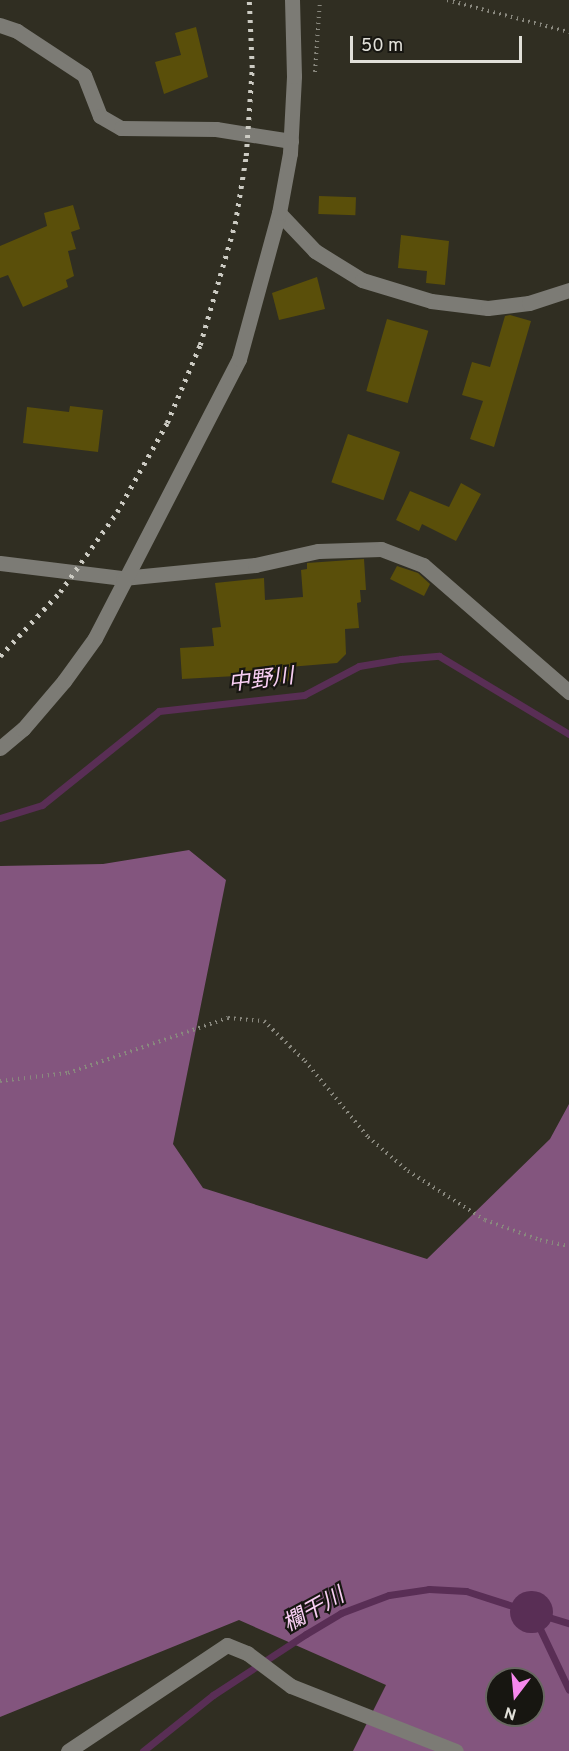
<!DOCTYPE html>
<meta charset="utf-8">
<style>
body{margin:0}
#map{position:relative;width:569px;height:1751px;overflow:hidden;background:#302e22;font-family:Overpass,"Noto Sans JP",sans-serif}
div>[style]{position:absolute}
.forest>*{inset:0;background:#83557e}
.stream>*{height:7px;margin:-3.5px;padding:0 3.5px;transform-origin:3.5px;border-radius:3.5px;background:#592e55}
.river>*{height:42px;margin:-21px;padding:0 21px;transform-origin:21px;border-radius:21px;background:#592e55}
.building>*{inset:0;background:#5a4f0a;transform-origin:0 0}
.path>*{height:4px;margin-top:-2px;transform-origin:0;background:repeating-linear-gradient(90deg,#89887e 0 1.5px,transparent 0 6px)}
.minor>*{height:15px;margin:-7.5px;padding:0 7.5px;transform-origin:7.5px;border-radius:7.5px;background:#7c7b75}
.rail>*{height:4.5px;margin-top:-2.25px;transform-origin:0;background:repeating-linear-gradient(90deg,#cccbc3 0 3px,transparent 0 9px)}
span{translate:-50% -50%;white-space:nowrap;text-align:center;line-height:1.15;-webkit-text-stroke:4.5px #171611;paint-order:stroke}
.water-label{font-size:22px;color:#f9cff4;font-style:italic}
.north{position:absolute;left:485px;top:1667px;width:60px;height:60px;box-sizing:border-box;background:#171611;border:2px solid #686761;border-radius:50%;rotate:196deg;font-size:16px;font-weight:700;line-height:24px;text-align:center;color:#e1e0d9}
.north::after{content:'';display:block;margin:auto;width:21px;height:27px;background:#f688ed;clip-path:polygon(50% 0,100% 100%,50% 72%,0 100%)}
.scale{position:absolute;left:350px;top:36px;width:172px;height:27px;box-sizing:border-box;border:3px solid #e1e0d9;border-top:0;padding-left:8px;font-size:18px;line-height:21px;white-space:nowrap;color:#e1e0d9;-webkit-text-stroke:4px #171611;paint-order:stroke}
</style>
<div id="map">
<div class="forest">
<i style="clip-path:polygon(evenodd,189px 850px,226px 880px,173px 1144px,203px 1188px,427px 1259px,550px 1139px,569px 1104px,569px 1751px,353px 1751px,386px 1685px,239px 1620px,0 1717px,0 866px,103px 864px,189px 850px,497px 1679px,533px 1679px,533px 1715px,497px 1715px,497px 1679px)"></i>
</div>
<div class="stream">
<i style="left:0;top:818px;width:44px;rotate:-17.2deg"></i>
<i style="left:42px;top:805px;width:150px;rotate:-38.8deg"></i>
<i style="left:159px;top:711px;width:146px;rotate:-6.3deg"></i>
<i style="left:304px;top:695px;width:62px;rotate:-27.8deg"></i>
<i style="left:359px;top:666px;width:43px;rotate:-9.5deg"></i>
<i style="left:401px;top:659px;width:38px;rotate:-5deg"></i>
<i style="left:439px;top:656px;width:152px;rotate:31deg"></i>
<i style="left:532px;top:1612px;width:86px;rotate:64.6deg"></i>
<i style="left:532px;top:1612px;width:39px;rotate:17deg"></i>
<i style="left:143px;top:1751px;width:90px;rotate:-38.7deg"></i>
<i style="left:213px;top:1695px;width:111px;rotate:-33.3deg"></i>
<i style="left:306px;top:1634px;width:41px;rotate:-31deg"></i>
<i style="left:341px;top:1613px;width:51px;rotate:-20.6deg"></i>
<i style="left:389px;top:1595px;width:40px;rotate:-8.5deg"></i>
<i style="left:429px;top:1589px;width:37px;rotate:3deg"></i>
<i style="left:466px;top:1591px;width:68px;rotate:17.9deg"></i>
</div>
<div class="river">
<i style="left:531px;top:1612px;width:1px"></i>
</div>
<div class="building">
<i style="clip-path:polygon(196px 27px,208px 77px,164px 94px,155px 62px,181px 55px,175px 33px)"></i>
<i style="left:319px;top:196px;width:37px;height:18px;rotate:2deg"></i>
<i style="clip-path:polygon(73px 205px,80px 229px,71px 232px,76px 249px,68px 251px,74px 276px,66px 280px,68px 287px,23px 307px,8px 275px,0 278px,0 246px,47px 226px,44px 213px)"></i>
<i style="clip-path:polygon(401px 235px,449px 241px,445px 285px,426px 283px,427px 271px,398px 268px)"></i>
<i style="clip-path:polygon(317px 277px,325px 309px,279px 320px,272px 293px)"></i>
<i style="clip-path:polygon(510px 315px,531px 321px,494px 447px,470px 439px,483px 401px,462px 395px,472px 362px,490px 367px,505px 316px)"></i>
<i style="left:387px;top:319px;width:43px;height:75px;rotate:16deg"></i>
<i style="clip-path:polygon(70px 406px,103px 410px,98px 452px,23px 443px,27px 407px,69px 412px)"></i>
<i style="left:348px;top:434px;width:55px;height:51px;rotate:19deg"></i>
<i style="clip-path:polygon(461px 483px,481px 494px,456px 541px,422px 524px,419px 531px,396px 520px,410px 491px,449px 507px)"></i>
<i style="clip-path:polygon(364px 559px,366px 590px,360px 590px,361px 602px,357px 603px,359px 628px,345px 629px,346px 654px,337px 663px,289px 667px,290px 681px,255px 684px,254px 675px,182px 679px,180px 648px,214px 646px,212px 628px,221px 627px,215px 583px,264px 578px,265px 600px,303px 597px,301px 570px,307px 569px,307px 563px)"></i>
<i style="clip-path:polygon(397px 566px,418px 573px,430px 584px,424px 596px,390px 579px)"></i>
</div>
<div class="path">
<i style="left:447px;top:0;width:126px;rotate:14.7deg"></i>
<i style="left:315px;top:72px;width:72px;rotate:-86deg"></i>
<i style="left:0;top:1081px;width:68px;rotate:-6.7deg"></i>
<i style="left:68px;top:1073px;width:169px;rotate:-19deg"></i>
<i style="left:228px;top:1018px;width:36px;rotate:5deg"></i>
<i style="left:264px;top:1021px;width:57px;rotate:44.3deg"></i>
<i style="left:305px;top:1061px;width:99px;rotate:50.3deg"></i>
<i style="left:368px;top:1137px;width:52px;rotate:40.4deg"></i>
<i style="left:408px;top:1171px;width:91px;rotate:32.5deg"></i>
<i style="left:485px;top:1220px;width:59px;rotate:20deg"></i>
<i style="left:540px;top:1240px;width:30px;rotate:12deg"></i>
</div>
<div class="minor">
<i style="left:0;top:25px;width:18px;rotate:19deg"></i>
<i style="left:17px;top:31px;width:80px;rotate:33.3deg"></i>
<i style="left:84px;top:75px;width:44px;rotate:68.7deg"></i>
<i style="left:100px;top:116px;width:24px;rotate:30deg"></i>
<i style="left:121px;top:128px;width:95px;rotate:0.6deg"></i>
<i style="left:216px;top:129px;width:76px;rotate:9.1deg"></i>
<i style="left:279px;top:213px;width:52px;rotate:46.5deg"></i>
<i style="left:315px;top:251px;width:55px;rotate:31.7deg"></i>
<i style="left:362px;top:280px;width:72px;rotate:16.9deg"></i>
<i style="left:431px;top:301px;width:57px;rotate:7deg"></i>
<i style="left:488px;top:308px;width:41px;rotate:-7deg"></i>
<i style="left:529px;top:303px;width:42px;rotate:-18deg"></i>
<i style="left:0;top:563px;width:124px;rotate:7deg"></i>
<i style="left:123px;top:578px;width:133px;rotate:-5.6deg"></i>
<i style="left:255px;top:565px;width:65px;rotate:-12.5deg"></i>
<i style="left:318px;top:551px;width:63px;rotate:-1.8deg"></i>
<i style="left:381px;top:549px;width:45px;rotate:20.9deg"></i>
<i style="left:423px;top:565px;width:194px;rotate:41deg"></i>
<i style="left:0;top:748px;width:30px;rotate:-40deg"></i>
<i style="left:23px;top:729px;width:63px;rotate:-49.5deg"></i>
<i style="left:64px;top:681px;width:53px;rotate:-54.2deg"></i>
<i style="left:95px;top:638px;width:314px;rotate:-62.7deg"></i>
<i style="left:239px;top:359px;width:151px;rotate:-74.7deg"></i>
<i style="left:279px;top:213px;width:61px;rotate:-79.6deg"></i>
<i style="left:290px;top:153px;width:77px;rotate:-87deg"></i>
<i style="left:294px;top:76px;width:76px;rotate:-91.5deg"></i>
<i style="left:68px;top:1751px;width:191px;rotate:-33.7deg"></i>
<i style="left:227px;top:1645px;width:22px;rotate:22deg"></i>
<i style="left:247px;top:1653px;width:55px;rotate:36.9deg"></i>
<i style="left:291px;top:1686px;width:177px;rotate:21.5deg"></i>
</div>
<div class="rail">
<i style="left:0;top:656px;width:88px;rotate:-46.8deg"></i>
<i style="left:60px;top:592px;width:98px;rotate:-54.5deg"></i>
<i style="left:117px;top:512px;width:102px;rotate:-60.7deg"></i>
<i style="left:167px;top:423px;width:85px;rotate:-67.1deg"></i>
<i style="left:200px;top:345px;width:126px;rotate:-73.9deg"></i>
<i style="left:235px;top:224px;width:69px;rotate:-80.8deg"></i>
<i style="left:246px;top:156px;width:88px;rotate:-86.1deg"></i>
<i style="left:252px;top:68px;width:68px;rotate:-92.5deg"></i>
</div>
<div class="water-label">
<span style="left:261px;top:681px;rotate:-7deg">中野川</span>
<span style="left:314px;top:1611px;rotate:-29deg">欄干川</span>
</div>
<div class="north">N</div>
<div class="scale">50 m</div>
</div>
